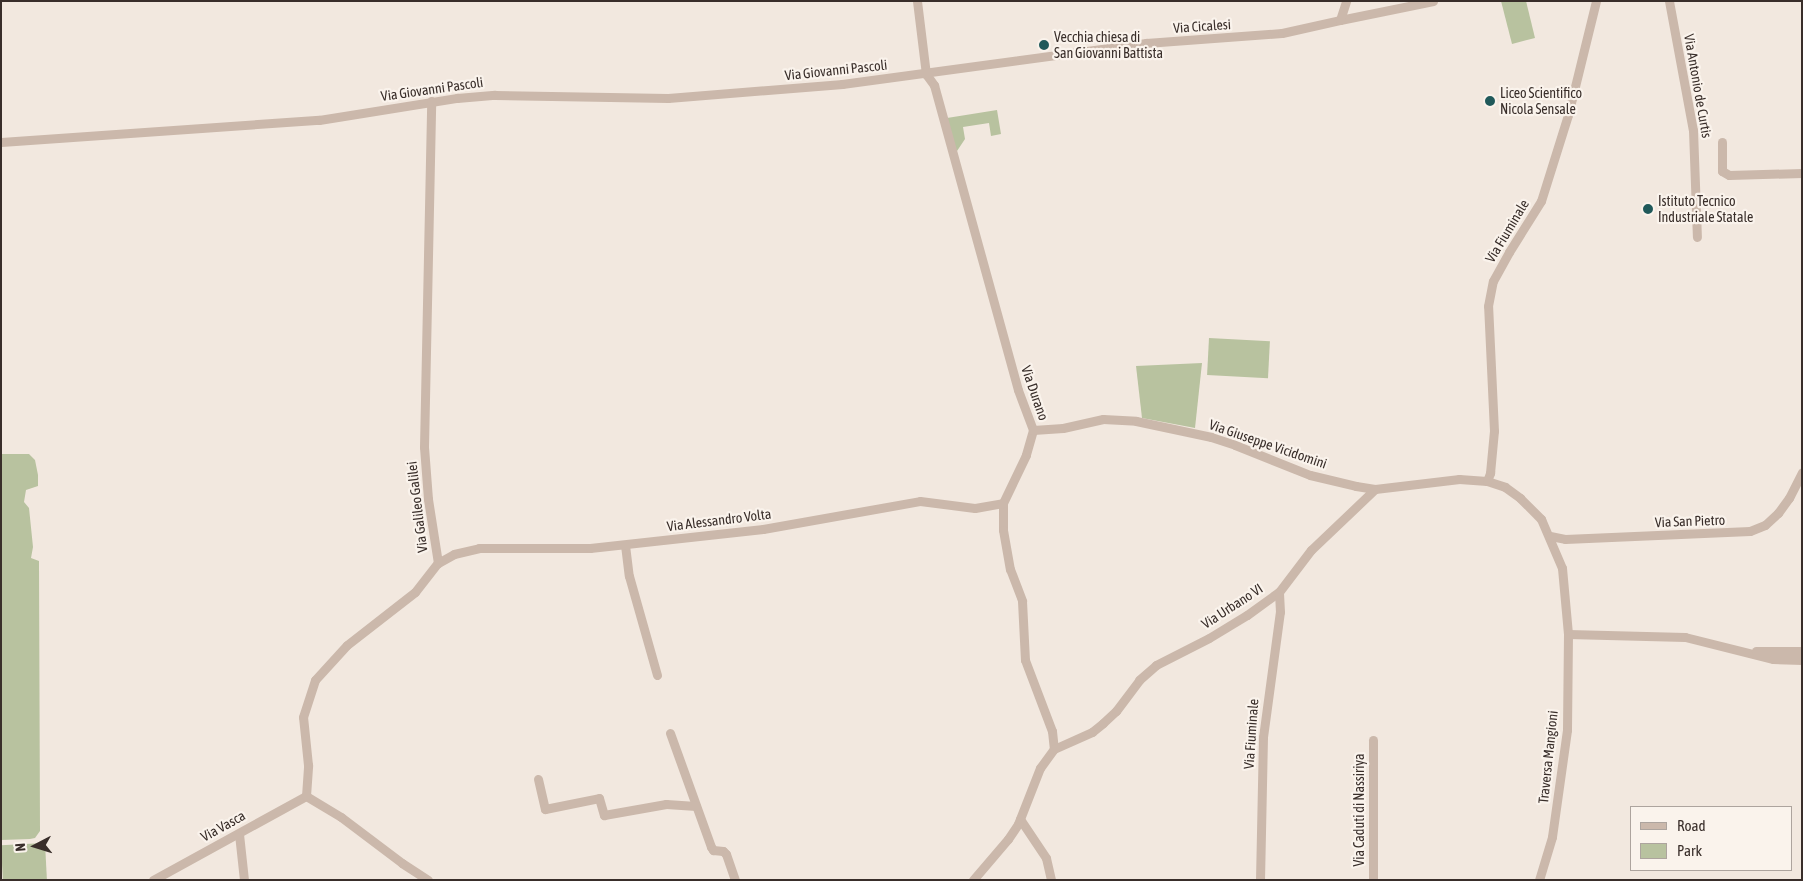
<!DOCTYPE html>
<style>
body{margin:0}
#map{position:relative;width:1803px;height:881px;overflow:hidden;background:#f2e8df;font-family:"Asap Condensed",sans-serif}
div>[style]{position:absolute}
.green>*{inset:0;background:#b8c29f;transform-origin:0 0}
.street>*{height:9px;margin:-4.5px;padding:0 4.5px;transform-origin:4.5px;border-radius:4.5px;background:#cbb8ab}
.dots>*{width:14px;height:14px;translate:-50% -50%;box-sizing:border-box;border:2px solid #faf3ec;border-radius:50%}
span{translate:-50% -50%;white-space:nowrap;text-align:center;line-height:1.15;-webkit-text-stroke:4.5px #faf3ec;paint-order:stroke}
.street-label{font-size:14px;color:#392e2a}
.poi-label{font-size:14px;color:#392e2a}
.left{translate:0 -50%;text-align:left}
.frame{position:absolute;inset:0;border:2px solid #392e2a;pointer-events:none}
.legend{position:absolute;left:1630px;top:806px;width:162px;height:65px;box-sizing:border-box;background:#faf3ec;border:1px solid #ada49e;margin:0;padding:6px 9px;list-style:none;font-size:15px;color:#392e2a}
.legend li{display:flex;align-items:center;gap:10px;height:25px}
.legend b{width:25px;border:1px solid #ada49e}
.north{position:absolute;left:10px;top:821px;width:50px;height:50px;-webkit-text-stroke:4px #faf3ec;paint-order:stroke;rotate:265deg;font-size:14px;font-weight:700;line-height:20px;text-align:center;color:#392e2a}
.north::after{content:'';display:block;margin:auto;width:18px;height:22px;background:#392e2a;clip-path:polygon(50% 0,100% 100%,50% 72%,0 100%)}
</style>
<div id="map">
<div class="green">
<i style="clip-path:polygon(1501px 1px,1526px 1px,1535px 38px,1512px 44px)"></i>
<i style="clip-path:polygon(997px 110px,1001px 134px,991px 136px,989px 123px,963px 127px,965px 139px,955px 154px,947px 118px)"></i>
<i style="left:1209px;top:338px;width:61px;height:37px;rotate:3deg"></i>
<i style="clip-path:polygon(1202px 363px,1195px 428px,1142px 418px,1136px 366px)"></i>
<i style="clip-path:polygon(1px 454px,29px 454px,35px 460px,38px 475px,38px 486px,26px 490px,24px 502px,29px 508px,33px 547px,31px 558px,39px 561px,40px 831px,35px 838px,30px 839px,1px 840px)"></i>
<i style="left:45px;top:843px;width:37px;height:44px;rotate:87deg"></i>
</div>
<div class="street">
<i style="left:917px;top:1px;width:74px;rotate:83deg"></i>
<i style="left:926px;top:74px;width:14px;rotate:54deg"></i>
<i style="left:934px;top:85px;width:316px;rotate:74.6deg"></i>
<i style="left:1018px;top:390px;width:43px;rotate:69.4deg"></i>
<i style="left:1033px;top:430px;width:26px;rotate:106deg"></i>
<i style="left:1026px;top:455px;width:53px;rotate:115.6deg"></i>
<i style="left:1003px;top:503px;width:27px;rotate:90deg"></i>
<i style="left:1003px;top:530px;width:40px;rotate:80deg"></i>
<i style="left:1010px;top:569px;width:34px;rotate:69deg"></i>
<i style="left:1022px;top:601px;width:59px;rotate:87.1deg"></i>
<i style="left:1025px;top:660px;width:76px;rotate:69.2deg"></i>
<i style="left:1052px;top:731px;width:18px;rotate:84deg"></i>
<i style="left:1669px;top:1px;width:131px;rotate:79.5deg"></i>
<i style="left:1693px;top:130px;width:107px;rotate:87.9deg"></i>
<i style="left:1340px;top:20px;width:95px;rotate:-11.5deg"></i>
<i style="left:1px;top:142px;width:319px;rotate:-4deg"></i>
<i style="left:319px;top:120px;width:140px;rotate:-9.1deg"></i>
<i style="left:457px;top:98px;width:38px;rotate:-5deg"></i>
<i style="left:495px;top:95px;width:173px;rotate:1deg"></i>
<i style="left:668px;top:98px;width:175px;rotate:-4.6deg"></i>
<i style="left:842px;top:84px;width:307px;rotate:-7.7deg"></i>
<i style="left:1146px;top:43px;width:136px;rotate:-4.2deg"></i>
<i style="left:1282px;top:33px;width:59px;rotate:-12.6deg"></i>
<i style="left:1340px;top:20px;width:20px;rotate:-72deg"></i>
<i style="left:1722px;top:142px;width:29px;rotate:90deg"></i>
<i style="left:1722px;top:171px;width:8px;rotate:30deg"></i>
<i style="left:1729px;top:175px;width:73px;rotate:-1.6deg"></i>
<i style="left:1033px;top:430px;width:30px;rotate:-4deg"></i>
<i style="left:1063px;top:428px;width:41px;rotate:-12.7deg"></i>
<i style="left:1103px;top:419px;width:33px;rotate:3deg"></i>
<i style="left:1136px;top:421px;width:77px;rotate:12deg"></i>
<i style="left:1211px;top:437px;width:25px;rotate:18deg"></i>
<i style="left:1235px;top:445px;width:81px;rotate:21.8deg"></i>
<i style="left:1310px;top:475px;width:47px;rotate:13.4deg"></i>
<i style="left:1356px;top:486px;width:19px;rotate:9deg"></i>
<i style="left:1375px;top:489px;width:85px;rotate:-6.8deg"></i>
<i style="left:1459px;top:479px;width:28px;rotate:4deg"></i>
<i style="left:1487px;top:481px;width:19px;rotate:18deg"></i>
<i style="left:1505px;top:487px;width:19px;rotate:36deg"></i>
<i style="left:1520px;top:498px;width:30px;rotate:45deg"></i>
<i style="left:1541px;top:519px;width:53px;rotate:66.8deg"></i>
<i style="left:1562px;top:568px;width:66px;rotate:84.8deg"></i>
<i style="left:1568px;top:634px;width:96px;rotate:90.6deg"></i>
<i style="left:1567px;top:730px;width:108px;rotate:98deg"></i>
<i style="left:1552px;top:837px;width:45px;rotate:106.8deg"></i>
<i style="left:1487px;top:481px;width:9px;rotate:-69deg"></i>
<i style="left:1490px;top:473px;width:42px;rotate:-84.6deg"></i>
<i style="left:1494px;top:431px;width:125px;rotate:-92.7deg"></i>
<i style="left:1488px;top:306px;width:25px;rotate:-79deg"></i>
<i style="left:1493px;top:281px;width:33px;rotate:-61deg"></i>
<i style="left:1509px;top:252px;width:60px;rotate:-57.9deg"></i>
<i style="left:1541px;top:201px;width:90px;rotate:-72.6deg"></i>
<i style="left:1568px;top:115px;width:117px;rotate:-76.2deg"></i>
<i style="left:1550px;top:536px;width:15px;rotate:11deg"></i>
<i style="left:1565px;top:539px;width:185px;rotate:-2.5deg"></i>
<i style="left:1750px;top:531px;width:16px;rotate:-22deg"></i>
<i style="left:1765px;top:525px;width:18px;rotate:-43deg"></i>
<i style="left:1778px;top:513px;width:19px;rotate:-54deg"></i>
<i style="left:1789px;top:498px;width:29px;rotate:-63deg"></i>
<i style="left:625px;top:545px;width:31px;rotate:83deg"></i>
<i style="left:629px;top:576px;width:103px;rotate:74.2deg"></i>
<i style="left:438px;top:563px;width:18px;rotate:-29deg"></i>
<i style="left:454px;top:554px;width:26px;rotate:-13deg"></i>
<i style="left:479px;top:548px;width:111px"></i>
<i style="left:590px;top:548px;width:174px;rotate:-6.3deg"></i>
<i style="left:763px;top:529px;width:159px;rotate:-10.1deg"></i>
<i style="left:920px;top:501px;width:55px;rotate:7.3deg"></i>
<i style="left:975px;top:508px;width:28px;rotate:-10deg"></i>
<i style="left:1568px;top:634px;width:117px;rotate:1.5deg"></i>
<i style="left:1685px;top:637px;width:91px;rotate:14deg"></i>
<i style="left:1773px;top:659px;width:29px;rotate:2deg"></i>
<i style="left:1756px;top:651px;width:46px"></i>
<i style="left:670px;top:733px;width:121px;rotate:70.2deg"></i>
<i style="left:711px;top:847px;width:4px;rotate:56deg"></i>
<i style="left:713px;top:850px;width:10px;rotate:6deg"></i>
<i style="left:723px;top:851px;width:4px;rotate:45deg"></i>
<i style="left:726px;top:854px;width:28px;rotate:71deg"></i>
<i style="left:538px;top:779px;width:31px;rotate:77deg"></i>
<i style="left:545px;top:809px;width:55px;rotate:-11.5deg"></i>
<i style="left:599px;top:798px;width:18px;rotate:74deg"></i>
<i style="left:604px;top:815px;width:63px;rotate:-10.1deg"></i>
<i style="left:666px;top:804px;width:30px;rotate:4deg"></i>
<i style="left:1020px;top:819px;width:47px;rotate:56.3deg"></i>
<i style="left:1046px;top:858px;width:23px;rotate:77deg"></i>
<i style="left:239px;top:834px;width:46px;rotate:83.8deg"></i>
<i style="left:153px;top:880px;width:175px;rotate:-28.8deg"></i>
<i style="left:428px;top:880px;width:31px;rotate:-147deg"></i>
<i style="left:402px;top:863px;width:76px;rotate:-143deg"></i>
<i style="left:341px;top:817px;width:41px;rotate:-149deg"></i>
<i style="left:306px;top:796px;width:31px;rotate:-86deg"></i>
<i style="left:308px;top:765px;width:48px;rotate:-95.9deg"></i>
<i style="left:303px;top:717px;width:39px;rotate:-72deg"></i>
<i style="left:315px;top:680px;width:47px;rotate:-47.6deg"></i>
<i style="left:347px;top:645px;width:86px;rotate:-37.9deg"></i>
<i style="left:415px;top:592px;width:37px;rotate:-52deg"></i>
<i style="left:438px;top:563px;width:65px;rotate:-98.9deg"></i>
<i style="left:428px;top:499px;width:52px;rotate:-94.4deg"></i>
<i style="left:424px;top:447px;width:346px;rotate:-88.8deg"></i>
<i style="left:973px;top:880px;width:54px;rotate:-49.5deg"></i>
<i style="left:1008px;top:839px;width:18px;rotate:-56deg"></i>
<i style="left:1018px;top:824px;width:60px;rotate:-68.6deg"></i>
<i style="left:1040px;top:768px;width:24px;rotate:-54deg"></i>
<i style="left:1054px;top:749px;width:42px;rotate:-24.1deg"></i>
<i style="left:1092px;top:732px;width:14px;rotate:-39deg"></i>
<i style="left:1103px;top:723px;width:18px;rotate:-43deg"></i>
<i style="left:1116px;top:711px;width:39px;rotate:-53deg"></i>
<i style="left:1139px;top:680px;width:23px;rotate:-41deg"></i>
<i style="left:1156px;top:665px;width:59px;rotate:-27deg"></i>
<i style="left:1209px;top:638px;width:44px;rotate:-31.2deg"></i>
<i style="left:1247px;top:615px;width:39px;rotate:-36deg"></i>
<i style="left:1279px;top:592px;width:53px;rotate:-52.7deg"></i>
<i style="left:1311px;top:550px;width:88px;rotate:-43.6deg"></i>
<i style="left:1260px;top:880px;width:143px;rotate:-88.8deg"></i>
<i style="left:1263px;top:737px;width:126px;rotate:-82.3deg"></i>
<i style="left:1280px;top:612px;width:20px;rotate:-93deg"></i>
<i style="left:1373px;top:880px;width:140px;rotate:-90deg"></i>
</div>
<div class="dots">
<i style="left:1044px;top:45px;background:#20595a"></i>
<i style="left:1490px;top:101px;background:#20595a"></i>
<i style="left:1648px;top:209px;background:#20595a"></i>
</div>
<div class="street-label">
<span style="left:1202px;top:26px;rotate:-4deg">Via Cicalesi</span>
<span style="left:836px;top:70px;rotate:-6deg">Via Giovanni Pascoli</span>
<span style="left:1698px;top:86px;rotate:80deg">Via Antonio de Curtis</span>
<span style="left:432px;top:89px;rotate:-8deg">Via Giovanni Pascoli</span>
<span style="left:1507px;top:231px;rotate:-59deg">Via Fiuminale</span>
<span style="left:1035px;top:393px;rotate:71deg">Via Durano</span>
<span style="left:1268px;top:444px;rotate:19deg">Via Giuseppe Vicidomini</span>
<span style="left:417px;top:507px;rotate:-97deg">Via Galileo Galilei</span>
<span style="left:719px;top:520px;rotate:-7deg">Via Alessandro Volta</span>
<span style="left:1690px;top:521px;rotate:-2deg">Via San Pietro</span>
<span style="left:1232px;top:606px;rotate:-33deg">Via Urbano VI</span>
<span style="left:1251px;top:734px;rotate:-86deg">Via Fiuminale</span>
<span style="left:1548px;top:757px;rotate:-84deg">Traversa Mangioni</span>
<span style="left:1359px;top:810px;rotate:-90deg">Via Caduti di Nassiriya</span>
<span style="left:223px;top:826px;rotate:-29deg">Via Vasca</span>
</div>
<div class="poi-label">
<span class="left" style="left:1054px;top:45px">Vecchia chiesa di<br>San Giovanni Battista</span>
<span class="left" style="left:1500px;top:101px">Liceo Scientifico<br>Nicola Sensale</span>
<span class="left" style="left:1658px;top:209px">Istituto Tecnico<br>Industriale Statale</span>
</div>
<div class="frame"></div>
<ul class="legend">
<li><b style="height:6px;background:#cbb8ab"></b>Road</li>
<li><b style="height:14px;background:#b8c29f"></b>Park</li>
</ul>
<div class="north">N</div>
</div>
